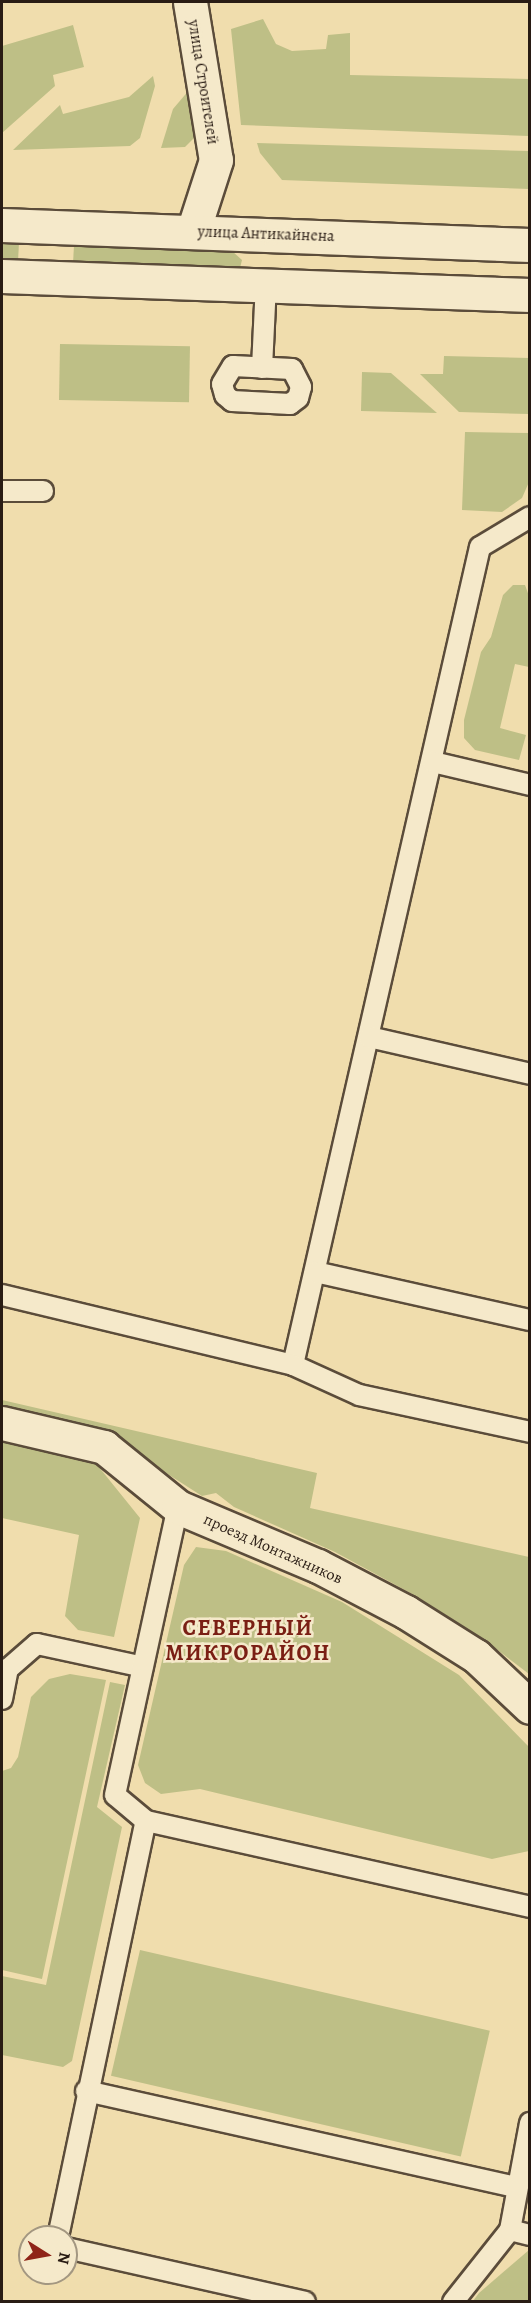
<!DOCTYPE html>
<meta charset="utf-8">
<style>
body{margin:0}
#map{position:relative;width:531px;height:2303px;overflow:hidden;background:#f0ddad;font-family:Alegreya,serif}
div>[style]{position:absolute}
.green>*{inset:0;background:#bebf86;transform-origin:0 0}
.roads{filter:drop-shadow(2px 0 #5b4c3a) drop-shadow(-2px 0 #5b4c3a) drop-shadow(0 2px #5b4c3a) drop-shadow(0 -2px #5b4c3a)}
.lane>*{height:20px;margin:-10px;padding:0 10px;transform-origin:10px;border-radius:10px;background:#f5e9ca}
.street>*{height:33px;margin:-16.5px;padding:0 16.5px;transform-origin:16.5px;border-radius:16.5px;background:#f5e9ca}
.secondary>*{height:33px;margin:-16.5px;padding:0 16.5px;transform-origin:16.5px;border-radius:16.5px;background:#f5e9ca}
span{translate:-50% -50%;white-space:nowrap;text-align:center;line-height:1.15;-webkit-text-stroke:5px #f5e9ca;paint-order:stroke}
.street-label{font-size:16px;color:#291c14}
.district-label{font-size:22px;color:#7a1f14;font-weight:700;letter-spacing:1.5px}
.frame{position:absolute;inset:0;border:3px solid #291c14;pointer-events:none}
.north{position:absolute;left:18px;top:2225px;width:60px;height:60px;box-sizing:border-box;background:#f5e9ca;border:2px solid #a39781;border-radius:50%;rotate:101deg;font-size:16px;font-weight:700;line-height:24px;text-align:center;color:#291c14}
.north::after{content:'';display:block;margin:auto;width:21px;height:27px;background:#8f2418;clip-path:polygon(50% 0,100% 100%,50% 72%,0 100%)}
</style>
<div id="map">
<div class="green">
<i style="clip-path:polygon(263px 19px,276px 44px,292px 51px,326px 49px,328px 35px,350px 33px,350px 75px,529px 79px,529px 136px,241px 125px,231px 29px)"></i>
<i style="clip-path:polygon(73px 25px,84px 67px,53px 75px,55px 86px,2px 133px,2px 46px)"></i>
<i style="clip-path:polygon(153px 76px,155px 86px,140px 138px,130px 146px,13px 150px,60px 105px,63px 114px,129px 97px)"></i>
<i style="clip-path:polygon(190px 89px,196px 136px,185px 147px,161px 148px,173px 109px)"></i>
<i style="clip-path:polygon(257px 143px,529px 151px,529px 189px,282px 180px,260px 153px)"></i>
<i style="left:2px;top:242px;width:17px;height:19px;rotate:3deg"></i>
<i style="clip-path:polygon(74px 246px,232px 251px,242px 260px,240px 268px,73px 263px)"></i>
<i style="left:60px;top:344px;width:130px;height:56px;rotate:1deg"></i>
<i style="clip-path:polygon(444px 356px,529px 358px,529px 414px,459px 412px,420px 374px,443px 374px)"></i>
<i style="clip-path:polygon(362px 372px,391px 373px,437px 413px,361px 411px)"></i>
<i style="clip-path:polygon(465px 432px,529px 433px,529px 482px,522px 498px,502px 512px,462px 510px)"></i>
<i style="clip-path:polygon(513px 585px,525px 585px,529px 596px,529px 667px,515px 664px,500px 728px,526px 735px,519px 760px,475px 750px,464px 738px,464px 720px,481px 652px,491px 637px,503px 595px)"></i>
<i style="clip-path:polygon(2px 1400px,317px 1473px,310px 1508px,529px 1557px,529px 1674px,486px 1641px,416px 1596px,335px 1552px,234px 1507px,216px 1493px,202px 1496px,116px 1441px,2px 1411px)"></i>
<i style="clip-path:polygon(2px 1441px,94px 1461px,140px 1518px,114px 1637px,78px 1630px,65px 1616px,79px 1535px,2px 1518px)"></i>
<i style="clip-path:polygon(196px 1547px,226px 1551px,342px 1602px,459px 1675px,529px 1747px,529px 1851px,492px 1859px,200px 1789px,161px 1794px,145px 1783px,138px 1765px,184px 1565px)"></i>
<i style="clip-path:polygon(70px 1674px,106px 1680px,42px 1979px,2px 1970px,2px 1771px,11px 1768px,18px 1757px,31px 1697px,49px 1679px)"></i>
<i style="clip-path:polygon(110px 1682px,125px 1685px,97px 1807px,122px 1827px,72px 2061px,63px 2067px,2px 2055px,2px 1976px,46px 1985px)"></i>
<i style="left:140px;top:1950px;width:359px;height:129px;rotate:13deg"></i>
<i style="clip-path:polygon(529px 2250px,529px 2301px,473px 2301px,479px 2293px)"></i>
</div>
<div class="roads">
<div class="lane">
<i style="left:233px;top:366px;width:59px;rotate:2.9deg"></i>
<i style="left:292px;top:369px;width:20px;rotate:63deg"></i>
<i style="left:301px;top:387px;width:11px;rotate:105deg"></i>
<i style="left:298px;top:398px;width:10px;rotate:143deg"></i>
<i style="left:290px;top:404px;width:58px;rotate:-177deg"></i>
<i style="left:232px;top:401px;width:9px;rotate:-139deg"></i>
<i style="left:225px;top:395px;width:11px;rotate:-105deg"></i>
<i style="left:222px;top:384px;width:21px;rotate:-59deg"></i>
<i style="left:262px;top:368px;width:84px;rotate:-87.3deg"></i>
<i style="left:2px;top:491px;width:41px"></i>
<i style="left:530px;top:517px;width:58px;rotate:149deg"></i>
<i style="left:480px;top:547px;width:839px;rotate:102.88deg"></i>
<i style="left:293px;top:1365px;width:72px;rotate:24.4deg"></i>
<i style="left:359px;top:1395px;width:175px;rotate:12.2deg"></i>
<i style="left:433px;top:762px;width:100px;rotate:13.3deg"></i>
<i style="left:369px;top:1037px;width:165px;rotate:12.9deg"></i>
<i style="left:315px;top:1272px;width:220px;rotate:12.6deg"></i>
<i style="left:2px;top:1295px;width:299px;rotate:13.5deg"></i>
<i style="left:2px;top:1699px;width:31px;rotate:-79deg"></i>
<i style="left:8px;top:1669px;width:38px;rotate:-41deg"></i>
<i style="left:37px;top:1644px;width:108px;rotate:12.2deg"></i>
<i style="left:146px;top:1821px;width:394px;rotate:12.6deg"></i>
<i style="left:86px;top:2091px;width:441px;rotate:12.6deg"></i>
<i style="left:510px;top:2230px;width:21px;rotate:14deg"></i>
<i style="left:58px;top:2237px;width:425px;rotate:-78.1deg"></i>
<i style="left:146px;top:1821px;width:40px;rotate:-140deg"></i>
<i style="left:115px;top:1795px;width:295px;rotate:-77.7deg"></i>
<i style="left:66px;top:2248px;width:245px;rotate:12.7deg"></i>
<i style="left:453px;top:2302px;width:92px;rotate:-51.6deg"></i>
<i style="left:510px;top:2230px;width:109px;rotate:-79.4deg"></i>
</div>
<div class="street">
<i style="left:190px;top:2px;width:160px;rotate:80.7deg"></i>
<i style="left:216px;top:160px;width:75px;rotate:107.9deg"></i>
<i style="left:2px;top:1423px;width:105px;rotate:13.2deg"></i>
<i style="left:104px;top:1447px;width:95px;rotate:39deg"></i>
<i style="left:178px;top:1507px;width:152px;rotate:22.9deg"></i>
<i style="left:318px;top:1566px;width:99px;rotate:27.6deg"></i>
<i style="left:406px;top:1612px;width:83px;rotate:32.2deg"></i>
<i style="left:476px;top:1656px;width:74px;rotate:43.4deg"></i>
</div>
<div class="secondary">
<i style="left:2px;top:225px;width:528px;rotate:2.17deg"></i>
<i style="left:2px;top:276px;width:528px;rotate:2.06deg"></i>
</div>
</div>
<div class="street-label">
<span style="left:203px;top:82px;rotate:81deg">улица Строителей</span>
<span style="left:266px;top:234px;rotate:2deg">улица Антикайнена</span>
<span style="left:273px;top:1549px;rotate:24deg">проезд Монтажников</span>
</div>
<div class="district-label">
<span style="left:248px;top:1641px">СЕВЕРНЫЙ<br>МИКРОРАЙОН</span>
</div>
<div class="frame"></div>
<div class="north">N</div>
</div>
